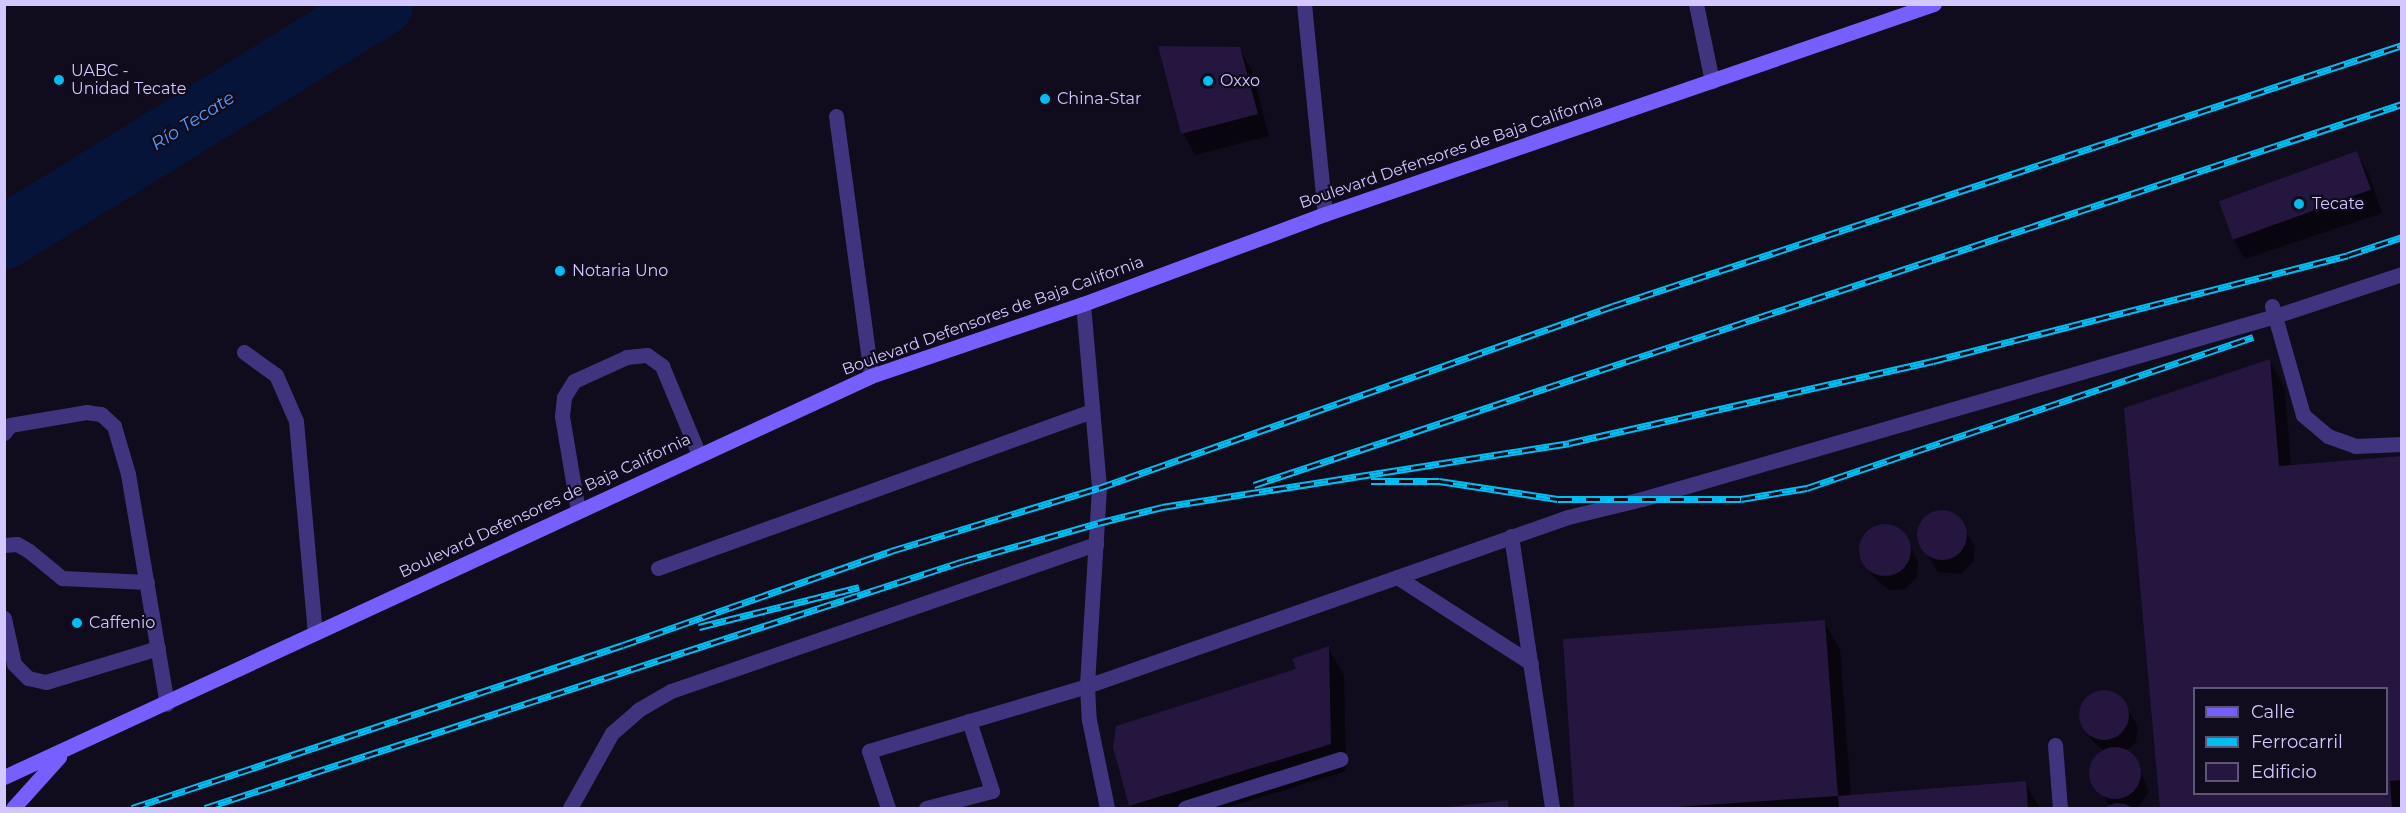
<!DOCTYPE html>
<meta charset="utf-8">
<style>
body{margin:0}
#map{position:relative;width:2406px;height:813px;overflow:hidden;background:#100b1d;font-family:Montserrat,sans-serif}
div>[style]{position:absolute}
.shadow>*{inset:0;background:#0007}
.river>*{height:63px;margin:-31.5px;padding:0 31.5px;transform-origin:31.5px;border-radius:31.5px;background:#07143a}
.building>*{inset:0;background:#24163f;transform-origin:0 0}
.round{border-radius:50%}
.service>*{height:15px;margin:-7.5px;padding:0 7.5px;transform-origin:7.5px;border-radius:7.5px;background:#40347e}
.minor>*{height:15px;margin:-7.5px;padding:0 7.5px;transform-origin:7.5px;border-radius:7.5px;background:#40347e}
.secondary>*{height:15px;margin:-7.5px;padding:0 7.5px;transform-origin:7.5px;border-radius:7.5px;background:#765eff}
.rail>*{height:7px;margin-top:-3.5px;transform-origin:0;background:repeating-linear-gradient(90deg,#100b1d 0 14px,#00bdf2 0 28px);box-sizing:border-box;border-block:2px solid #00bdf2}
.dots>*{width:16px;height:16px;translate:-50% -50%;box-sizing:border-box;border:3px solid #100b1d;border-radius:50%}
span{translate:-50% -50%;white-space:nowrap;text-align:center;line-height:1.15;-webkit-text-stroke:4.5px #100b1d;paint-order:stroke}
.poi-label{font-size:16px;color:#d4c7ff}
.left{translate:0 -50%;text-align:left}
.street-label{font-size:16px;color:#d4c7ff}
.water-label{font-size:18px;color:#559cff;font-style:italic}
.frame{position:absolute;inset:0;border:6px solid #d4c7ff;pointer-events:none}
.legend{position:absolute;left:2193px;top:687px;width:195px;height:108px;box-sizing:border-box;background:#100b1d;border:2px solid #5e5677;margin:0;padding:8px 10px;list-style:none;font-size:18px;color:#d4c7ff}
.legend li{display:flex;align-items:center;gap:12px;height:30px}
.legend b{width:30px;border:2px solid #5e5677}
</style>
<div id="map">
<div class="shadow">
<i style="clip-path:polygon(1239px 48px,1252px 71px,1269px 136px,1195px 155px,1183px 133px)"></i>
<i style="clip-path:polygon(2357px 153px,2369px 175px,2382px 213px,2245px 259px,2232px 237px)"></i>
<i style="clip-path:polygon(evenodd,2269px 360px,2285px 388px,2291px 467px,2402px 458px,2402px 808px,2162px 808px,2125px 409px,2269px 360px,2194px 688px,2386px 688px,2386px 794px,2194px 794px,2194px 688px)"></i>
<i style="clip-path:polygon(1933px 513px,1956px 516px,1975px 546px,1973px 562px,1961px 574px,1938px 572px,1920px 544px,1918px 530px)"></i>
<i style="clip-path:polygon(1892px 527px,1905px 537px,1918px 561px,1917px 577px,1905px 589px,1889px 590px,1872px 575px,1863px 559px,1862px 544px,1876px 528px)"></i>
<i style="clip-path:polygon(1824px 622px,1840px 649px,1851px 797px,2025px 783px,2040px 808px,1576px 808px,1564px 640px)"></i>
<i style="clip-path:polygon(1328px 648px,1344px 675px,1346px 771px,1226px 808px,1132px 808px,1115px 747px,1298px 670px)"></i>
<i style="clip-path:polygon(2095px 693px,2118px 695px,2138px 726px,2136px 742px,2125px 752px,2136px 760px,2149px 792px,2138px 808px,2106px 808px,2110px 807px,2091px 775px,2100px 754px,2105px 752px,2091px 740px,2082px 724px,2081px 709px)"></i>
<i style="clip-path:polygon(1507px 802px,1511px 808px,1450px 808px)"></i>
</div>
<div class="river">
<i style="left:4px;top:237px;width:443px;rotate:-31.7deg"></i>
</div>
<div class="building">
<i style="clip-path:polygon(1158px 46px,1240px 47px,1258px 114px,1181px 134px)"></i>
<i style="left:2357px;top:151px;width:41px;height:147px;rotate:70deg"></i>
<i style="clip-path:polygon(evenodd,2270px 359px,2279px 466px,2402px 456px,2402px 780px,2390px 781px,2392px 808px,2160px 808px,2124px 408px,2270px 359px,2194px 688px,2386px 688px,2386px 794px,2194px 794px,2194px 688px)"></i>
<i class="round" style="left:1917px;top:510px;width:50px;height:50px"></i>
<i class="round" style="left:1859px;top:524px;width:52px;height:52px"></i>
<i style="clip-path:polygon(1825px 620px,1838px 796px,1661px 808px,1574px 808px,1563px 639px)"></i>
<i style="clip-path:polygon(1329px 646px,1331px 744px,1129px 806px,1113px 747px,1116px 726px,1296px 669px,1292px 659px)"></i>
<i class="round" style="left:2079px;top:690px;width:50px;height:50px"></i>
<i class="round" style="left:2089px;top:747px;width:52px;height:52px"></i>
<i style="clip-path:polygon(2026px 781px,2028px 808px,1839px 808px,1838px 796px)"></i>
<i style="clip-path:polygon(1508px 800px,1509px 808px,1450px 808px,1450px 807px)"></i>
<i style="clip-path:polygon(2116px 803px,2125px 804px,2133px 808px,2102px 808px)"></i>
</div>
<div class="service">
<i style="left:836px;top:116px;width:262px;rotate:82.3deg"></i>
<i style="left:2272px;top:306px;width:113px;rotate:74.1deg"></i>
<i style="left:2303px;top:415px;width:33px;rotate:40deg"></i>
<i style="left:2328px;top:436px;width:29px;rotate:20deg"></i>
<i style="left:2355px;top:446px;width:47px;rotate:-2.4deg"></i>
<i style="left:244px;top:352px;width:39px;rotate:36deg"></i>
<i style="left:276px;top:375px;width:50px;rotate:66.5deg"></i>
<i style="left:296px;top:421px;width:213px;rotate:84.9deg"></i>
<i style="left:4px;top:433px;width:10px;rotate:-53deg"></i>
<i style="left:10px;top:425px;width:77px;rotate:-9.7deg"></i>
<i style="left:86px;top:412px;width:15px;rotate:8deg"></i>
<i style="left:101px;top:414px;width:18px;rotate:43deg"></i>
<i style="left:114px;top:426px;width:50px;rotate:73.7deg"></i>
<i style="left:128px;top:474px;width:233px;rotate:80.4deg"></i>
<i style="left:578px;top:511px;width:96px;rotate:-99.6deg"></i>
<i style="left:562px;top:416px;width:19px;rotate:-84deg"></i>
<i style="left:564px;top:397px;width:19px;rotate:-58deg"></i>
<i style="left:574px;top:381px;width:58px;rotate:-24.4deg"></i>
<i style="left:627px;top:357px;width:20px;rotate:-6deg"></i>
<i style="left:647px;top:355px;width:19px;rotate:36deg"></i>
<i style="left:662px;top:366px;width:96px;rotate:67.4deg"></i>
<i style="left:1511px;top:536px;width:275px;rotate:81.4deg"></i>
<i style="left:4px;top:545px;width:13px;rotate:-4deg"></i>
<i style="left:17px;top:544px;width:14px;rotate:30deg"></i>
<i style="left:29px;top:551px;width:43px;rotate:39.3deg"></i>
<i style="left:62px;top:578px;width:85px;rotate:2.7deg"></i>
<i style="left:658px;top:568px;width:461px;rotate:-19.9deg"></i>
<i style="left:1397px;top:577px;width:159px;rotate:32.7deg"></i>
<i style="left:4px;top:618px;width:47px;rotate:77.7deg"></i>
<i style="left:14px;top:664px;width:20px;rotate:45deg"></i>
<i style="left:28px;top:678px;width:18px;rotate:13deg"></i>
<i style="left:46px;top:682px;width:117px;rotate:-16.9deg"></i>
<i style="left:2055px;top:745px;width:63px;rotate:85.5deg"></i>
<i style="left:570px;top:808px;width:86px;rotate:-60.8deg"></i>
<i style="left:612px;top:733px;width:35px;rotate:-41deg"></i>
<i style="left:638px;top:710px;width:38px;rotate:-30deg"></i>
<i style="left:671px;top:691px;width:450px;rotate:-19.1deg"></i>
<i style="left:888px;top:808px;width:60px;rotate:-108.4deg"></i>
<i style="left:869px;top:751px;width:227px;rotate:-16.6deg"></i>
<i style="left:1087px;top:686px;width:510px;rotate:-19.36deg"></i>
<i style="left:1568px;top:517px;width:76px;rotate:-13.7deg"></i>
<i style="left:1642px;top:499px;width:659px;rotate:-16.12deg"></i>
<i style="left:2275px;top:316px;width:134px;rotate:-18.3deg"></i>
<i style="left:926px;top:808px;width:68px;rotate:-14.4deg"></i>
<i style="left:992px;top:791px;width:74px;rotate:-108.2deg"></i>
<i style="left:1185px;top:808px;width:163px;rotate:-17.5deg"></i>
</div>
<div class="minor">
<i style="left:1304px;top:4px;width:211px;rotate:84.3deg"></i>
<i style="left:1696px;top:4px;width:79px;rotate:78.3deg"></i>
<i style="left:1083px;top:304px;width:185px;rotate:85deg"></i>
<i style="left:1099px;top:488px;width:198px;rotate:93.5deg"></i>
<i style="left:1087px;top:686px;width:34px;rotate:87deg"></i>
<i style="left:1089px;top:720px;width:90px;rotate:78.4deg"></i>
</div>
<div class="secondary">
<i style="left:4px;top:777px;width:955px;rotate:-24.82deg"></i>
<i style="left:871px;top:376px;width:224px;rotate:-18.8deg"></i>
<i style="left:1083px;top:304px;width:258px;rotate:-20.4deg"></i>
<i style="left:1325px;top:214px;width:644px;rotate:-19.03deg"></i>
<i style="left:13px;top:808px;width:69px;rotate:-48deg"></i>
</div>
<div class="rail">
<i style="left:1371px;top:481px;width:68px"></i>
<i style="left:1439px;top:481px;width:120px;rotate:8.6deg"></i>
<i style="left:1558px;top:499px;width:183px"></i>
<i style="left:1741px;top:499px;width:67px;rotate:-9.5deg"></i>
<i style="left:1807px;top:488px;width:471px;rotate:-18.7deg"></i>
<i style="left:1254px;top:485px;width:1210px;rotate:-18.36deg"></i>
<i style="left:699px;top:627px;width:165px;rotate:-14deg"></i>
<i style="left:132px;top:808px;width:517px;rotate:-18.36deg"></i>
<i style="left:623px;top:645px;width:284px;rotate:-19.3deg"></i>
<i style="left:891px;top:551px;width:217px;rotate:-16.9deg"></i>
<i style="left:1099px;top:488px;width:545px;rotate:-19.5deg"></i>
<i style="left:1613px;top:306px;width:831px;rotate:-18.3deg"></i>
<i style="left:205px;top:808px;width:798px;rotate:-18.03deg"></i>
<i style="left:964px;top:561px;width:139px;rotate:-15.8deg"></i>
<i style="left:1098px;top:523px;width:66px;rotate:-14deg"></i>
<i style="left:1162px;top:507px;width:412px;rotate:-8.9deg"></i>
<i style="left:1569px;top:443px;width:373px;rotate:-12.7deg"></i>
<i style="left:1933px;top:361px;width:428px;rotate:-14.3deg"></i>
<i style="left:2348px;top:255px;width:57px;rotate:-18.4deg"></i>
</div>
<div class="dots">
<i style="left:59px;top:80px;background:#00bdf2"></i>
<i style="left:1208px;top:81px;background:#00bdf2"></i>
<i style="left:1045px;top:99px;background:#00bdf2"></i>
<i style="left:2299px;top:204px;background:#00bdf2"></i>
<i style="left:560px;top:271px;background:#00bdf2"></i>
<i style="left:77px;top:623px;background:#00bdf2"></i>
</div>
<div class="poi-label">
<span class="left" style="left:71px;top:80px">UABC -<br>Unidad Tecate</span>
<span class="left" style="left:1220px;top:81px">Oxxo</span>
<span class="left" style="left:1057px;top:99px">China-Star</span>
<span class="left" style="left:2312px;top:204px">Tecate</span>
<span class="left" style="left:572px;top:271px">Notaria Uno</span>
<span class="left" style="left:89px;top:623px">Caffenio</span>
</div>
<div class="street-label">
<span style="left:1451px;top:152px;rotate:-19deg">Boulevard Defensores de Baja California</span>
<span style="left:993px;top:316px;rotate:-20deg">Boulevard Defensores de Baja California</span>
<span style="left:545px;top:506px;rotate:-25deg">Boulevard Defensores de Baja California</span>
</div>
<div class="water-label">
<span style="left:193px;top:121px;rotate:-32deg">Río Tecate</span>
</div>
<div class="frame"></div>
<ul class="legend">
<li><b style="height:8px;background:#765eff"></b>Calle</li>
<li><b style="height:8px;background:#00bdf2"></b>Ferrocarril</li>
<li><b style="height:16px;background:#24163f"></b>Edificio</li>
</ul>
</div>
